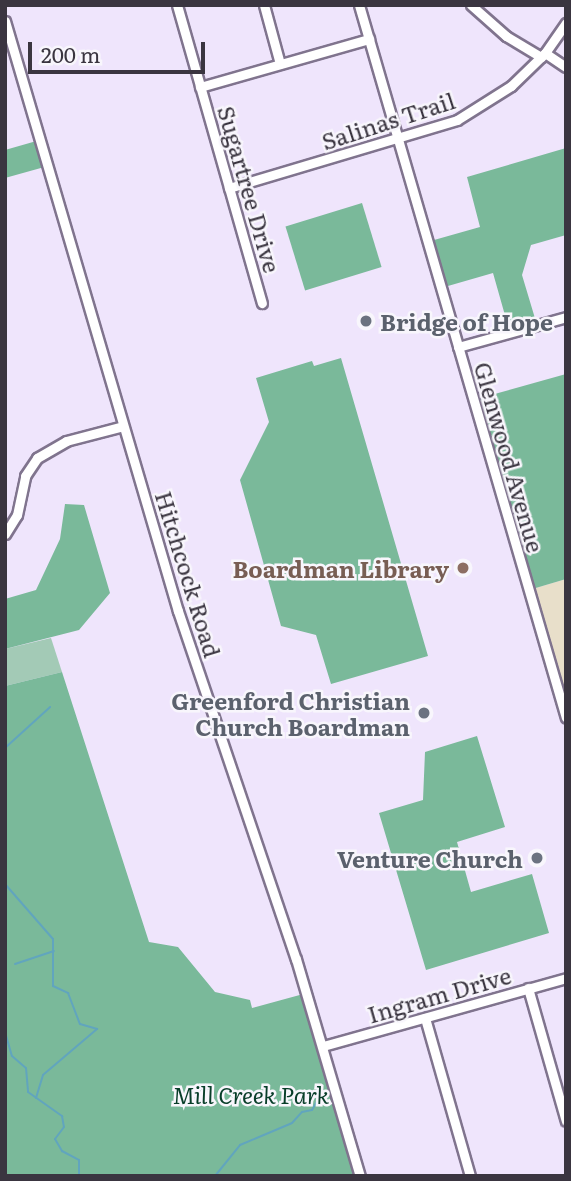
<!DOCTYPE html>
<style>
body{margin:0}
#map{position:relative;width:571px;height:1181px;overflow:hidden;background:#efe5fc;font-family:Literata,serif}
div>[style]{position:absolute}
.education>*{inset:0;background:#e8dfca}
.green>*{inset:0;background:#a3cab6}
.forest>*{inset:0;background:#7ab99a;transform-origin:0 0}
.stream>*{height:2px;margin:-1px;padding:0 1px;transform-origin:1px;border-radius:1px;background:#61a5be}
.roads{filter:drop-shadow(2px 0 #80748e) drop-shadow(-2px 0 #80748e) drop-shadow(0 2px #80748e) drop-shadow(0 -2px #80748e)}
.minor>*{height:9px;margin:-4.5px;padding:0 4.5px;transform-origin:4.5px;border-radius:4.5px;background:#fff}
.dots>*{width:19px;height:19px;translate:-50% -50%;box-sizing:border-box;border:4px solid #f8f6fc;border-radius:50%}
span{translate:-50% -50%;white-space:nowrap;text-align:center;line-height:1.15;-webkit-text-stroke:5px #f8f6fc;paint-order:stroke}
.street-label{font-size:23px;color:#3a3540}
.worship-label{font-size:23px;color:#5b616d;font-weight:700}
.left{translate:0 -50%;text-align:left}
.right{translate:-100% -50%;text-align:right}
.education-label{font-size:23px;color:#785e54;font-weight:700}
.park-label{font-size:23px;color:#083e29;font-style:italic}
.frame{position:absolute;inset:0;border:7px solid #3a3540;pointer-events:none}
.scale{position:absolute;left:28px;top:42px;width:177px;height:32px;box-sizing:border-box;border:4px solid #3a3540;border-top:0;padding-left:9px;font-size:21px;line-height:24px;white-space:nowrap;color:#3a3540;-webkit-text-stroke:5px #f8f6fc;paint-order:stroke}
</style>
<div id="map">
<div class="education">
<i style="clip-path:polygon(566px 579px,566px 718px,529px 590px)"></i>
</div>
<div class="green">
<i style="clip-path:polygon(51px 638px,62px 672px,5px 686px,5px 649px)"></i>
</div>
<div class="forest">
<i style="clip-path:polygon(40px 140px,48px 166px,5px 178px,5px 150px)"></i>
<i style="clip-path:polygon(566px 148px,566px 235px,531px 245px,522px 275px,537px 325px,510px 333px,493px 273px,441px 288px,427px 242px,480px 227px,467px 177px)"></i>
<i style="left:362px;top:203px;width:67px;height:80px;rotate:73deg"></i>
<i style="clip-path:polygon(341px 358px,428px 656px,331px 684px,316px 635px,281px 626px,240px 480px,269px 422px,256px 378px,312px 361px,314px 366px)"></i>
<i style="clip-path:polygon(566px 374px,566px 579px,529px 590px,473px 400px)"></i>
<i style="clip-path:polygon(65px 504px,84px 505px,110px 593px,79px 630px,5px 649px,5px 599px,36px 590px,60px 539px)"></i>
<i style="clip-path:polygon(62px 672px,149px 942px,178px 947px,215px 992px,250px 1000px,252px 1008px,307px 993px,360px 1176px,5px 1176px,5px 686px)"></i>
<i style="clip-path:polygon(477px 736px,505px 827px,457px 842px,471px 892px,532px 874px,549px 933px,426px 970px,379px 813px,423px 800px,425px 752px)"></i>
</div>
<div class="stream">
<i style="left:5px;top:748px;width:61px;rotate:-42.3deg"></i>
<i style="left:5px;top:884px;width:73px;rotate:48.9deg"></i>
<i style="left:53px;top:939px;width:47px;rotate:90deg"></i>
<i style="left:53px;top:986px;width:17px;rotate:25deg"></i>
<i style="left:68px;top:993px;width:33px;rotate:69deg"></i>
<i style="left:80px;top:1024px;width:18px;rotate:16deg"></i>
<i style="left:97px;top:1029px;width:71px;rotate:139.6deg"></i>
<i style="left:43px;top:1075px;width:24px;rotate:107deg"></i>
<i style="left:15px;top:964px;width:41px;rotate:-18.4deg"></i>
<i style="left:5px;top:1032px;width:25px;rotate:74deg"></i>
<i style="left:12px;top:1056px;width:18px;rotate:41deg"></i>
<i style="left:26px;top:1068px;width:24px;rotate:85deg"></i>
<i style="left:28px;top:1092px;width:42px;rotate:35.2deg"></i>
<i style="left:62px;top:1116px;width:11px;rotate:80deg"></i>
<i style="left:64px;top:1127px;width:15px;rotate:127deg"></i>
<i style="left:55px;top:1139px;width:14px;rotate:60deg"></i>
<i style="left:62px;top:1151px;width:19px;rotate:28deg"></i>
<i style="left:79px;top:1160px;width:16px;rotate:90deg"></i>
<i style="left:215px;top:1176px;width:40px;rotate:-51deg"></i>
<i style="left:240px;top:1145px;width:56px;rotate:-22.9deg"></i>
<i style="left:292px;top:1123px;width:15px;rotate:-48deg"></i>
<i style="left:302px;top:1112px;width:10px;rotate:-11deg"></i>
<i style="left:312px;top:1110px;width:16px;rotate:-60deg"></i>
</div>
<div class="roads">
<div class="minor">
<i style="left:177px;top:5px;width:310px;rotate:74.1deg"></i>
<i style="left:264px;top:5px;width:61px;rotate:74.8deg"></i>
<i style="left:359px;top:5px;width:742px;rotate:73.81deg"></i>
<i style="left:471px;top:5px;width:47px;rotate:41.5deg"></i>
<i style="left:506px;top:36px;width:41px;rotate:31deg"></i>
<i style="left:5px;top:21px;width:615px;rotate:73.66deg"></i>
<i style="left:178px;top:611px;width:367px;rotate:71.3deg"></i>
<i style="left:296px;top:959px;width:226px;rotate:73.6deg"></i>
<i style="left:545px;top:53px;width:25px;rotate:34deg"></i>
<i style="left:200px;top:87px;width:176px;rotate:-15.9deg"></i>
<i style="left:229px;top:188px;width:238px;rotate:-16.6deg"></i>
<i style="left:457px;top:120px;width:64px;rotate:-32.2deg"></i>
<i style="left:511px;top:86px;width:47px;rotate:-44.1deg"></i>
<i style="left:545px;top:53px;width:37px;rotate:-55deg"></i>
<i style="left:458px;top:347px;width:112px;rotate:-15.5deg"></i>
<i style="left:5px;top:534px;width:22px;rotate:-58deg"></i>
<i style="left:17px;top:515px;width:40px;rotate:-78deg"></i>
<i style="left:25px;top:476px;width:22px;rotate:-56deg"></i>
<i style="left:37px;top:458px;width:34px;rotate:-30deg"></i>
<i style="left:66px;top:441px;width:59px;rotate:-14.7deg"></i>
<i style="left:528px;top:988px;width:138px;rotate:74.1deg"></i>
<i style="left:425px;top:1018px;width:164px;rotate:74.1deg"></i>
<i style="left:323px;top:1046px;width:252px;rotate:-15.6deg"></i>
</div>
</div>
<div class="dots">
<i style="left:366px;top:321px;background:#6b7280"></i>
<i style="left:463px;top:568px;background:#8d6e63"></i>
<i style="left:424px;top:713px;background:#6b7280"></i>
<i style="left:537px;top:858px;background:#6b7280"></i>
</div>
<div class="street-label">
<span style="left:388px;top:120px;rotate:-18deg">Salinas Trail</span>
<span style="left:250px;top:189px;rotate:74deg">Sugartree Drive</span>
<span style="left:510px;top:457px;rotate:74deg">Glenwood Avenue</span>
<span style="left:189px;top:574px;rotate:73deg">Hitchcock Road</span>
<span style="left:439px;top:994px;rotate:-16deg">Ingram Drive</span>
</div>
<div class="worship-label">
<span class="left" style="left:380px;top:321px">Bridge of Hope</span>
<span class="right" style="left:410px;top:713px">Greenford Christian<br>Church Boardman</span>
<span class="right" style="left:523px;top:858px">Venture Church</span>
</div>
<div class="education-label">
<span class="right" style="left:449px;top:568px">Boardman Library</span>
</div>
<div class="park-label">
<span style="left:251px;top:1094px">Mill Creek Park</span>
</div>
<div class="frame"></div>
<div class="scale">200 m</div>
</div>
